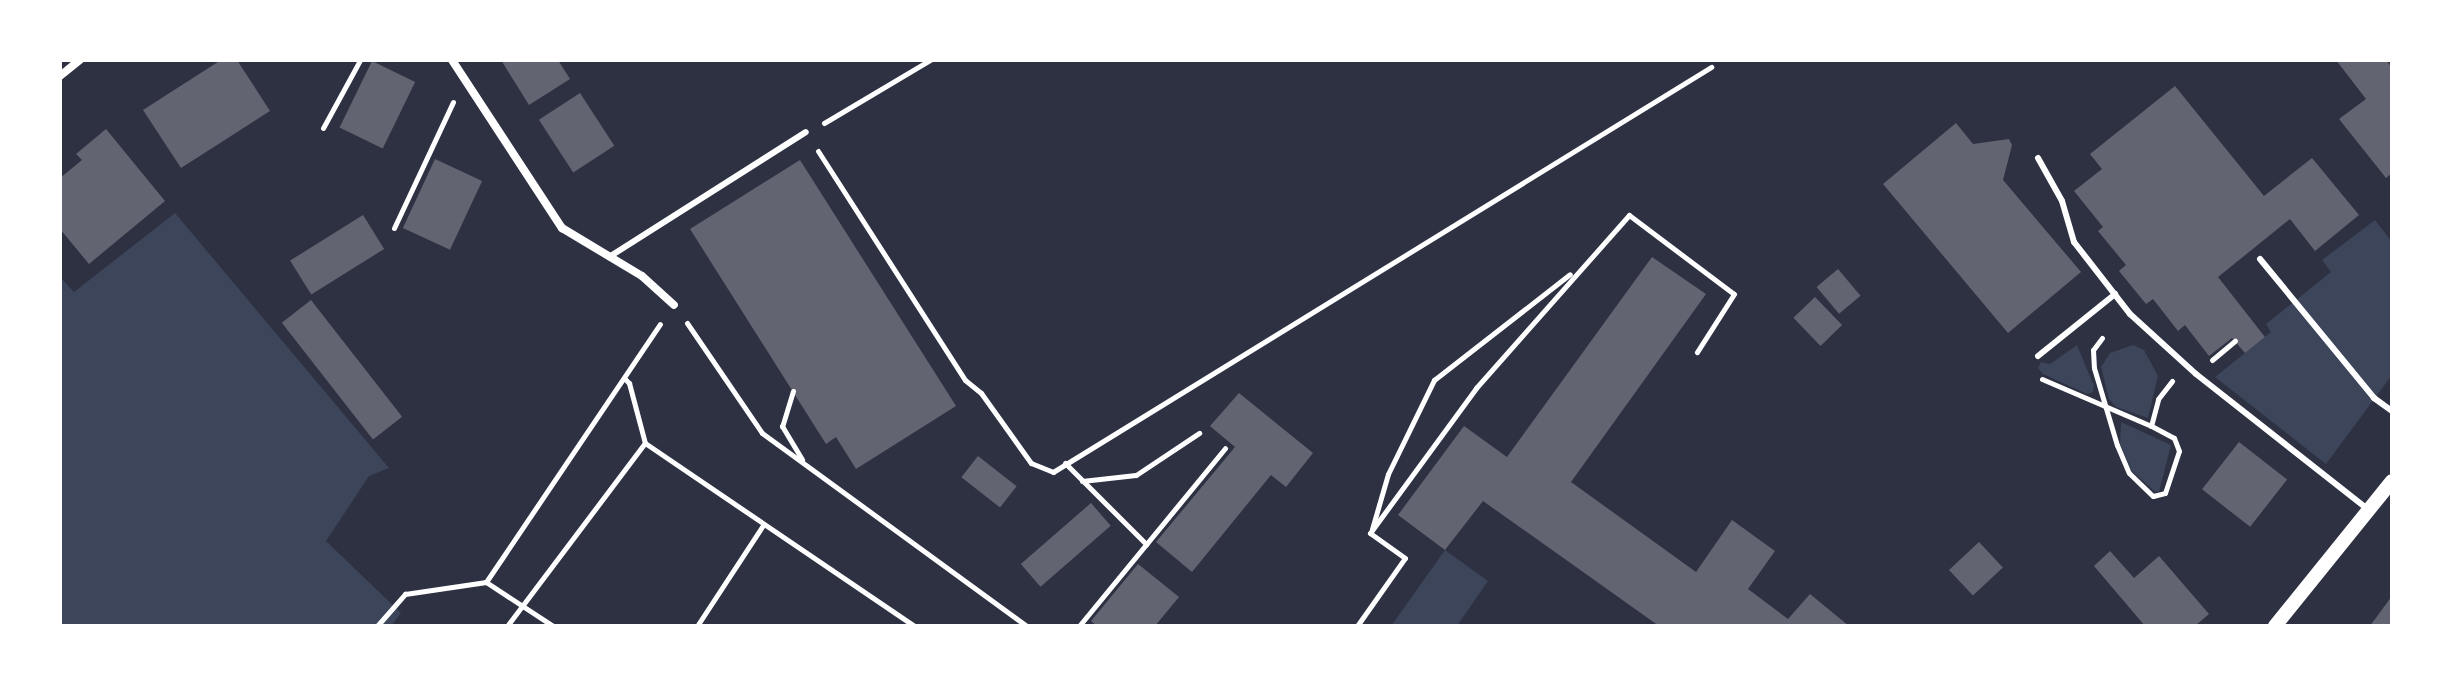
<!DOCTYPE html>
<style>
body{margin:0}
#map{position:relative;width:2452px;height:686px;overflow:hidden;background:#2d3142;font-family:"Fira Sans Condensed",sans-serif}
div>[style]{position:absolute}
.green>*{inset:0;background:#3c4559}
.building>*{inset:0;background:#626471;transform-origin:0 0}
.path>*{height:5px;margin:-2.5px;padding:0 2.5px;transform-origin:2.5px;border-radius:2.5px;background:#fff}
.service>*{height:6px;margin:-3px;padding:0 3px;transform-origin:3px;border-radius:3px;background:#fff}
.minor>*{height:8px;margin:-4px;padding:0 4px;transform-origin:4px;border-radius:4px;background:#fff}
.tertiary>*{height:14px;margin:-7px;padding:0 7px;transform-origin:7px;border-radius:7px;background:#fff}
span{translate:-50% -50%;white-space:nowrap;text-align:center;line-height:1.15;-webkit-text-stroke:8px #fff;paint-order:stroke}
.frame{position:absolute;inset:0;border:62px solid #fff;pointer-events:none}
</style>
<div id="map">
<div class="green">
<i style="clip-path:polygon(175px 213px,389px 468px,369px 476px,326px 541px,401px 613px,391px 626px,60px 626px,60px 277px,74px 292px)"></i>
<i style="clip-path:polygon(2375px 220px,2392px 242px,2392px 375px,2326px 464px,2215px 377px,2271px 332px,2266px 324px,2331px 272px,2322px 260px)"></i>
<i style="clip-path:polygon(2077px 345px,2094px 386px,2093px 392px,2087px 394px,2043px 374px,2038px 368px,2041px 362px,2050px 364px)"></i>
<i style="clip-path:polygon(2133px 345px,2144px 350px,2158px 376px,2148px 418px,2116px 407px,2109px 399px,2101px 367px,2110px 353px)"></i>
<i style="clip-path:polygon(2121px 422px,2171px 445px,2159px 492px,2154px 491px,2132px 471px,2120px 444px)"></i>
<i style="clip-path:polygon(1445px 550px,1488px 581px,1457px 626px,1391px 626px)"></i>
</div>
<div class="building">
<i style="clip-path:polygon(221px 60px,237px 60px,270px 111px,181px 168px,143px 110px)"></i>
<i style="clip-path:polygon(501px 60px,558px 60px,570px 79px,529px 105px)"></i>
<i style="clip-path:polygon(2336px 60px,2386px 60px,2392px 68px,2392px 173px,2386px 178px,2339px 119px,2366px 99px)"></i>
<i style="left:372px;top:61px;width:48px;height:74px;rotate:26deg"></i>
<i style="clip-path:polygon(2175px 86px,2264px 196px,2312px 158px,2359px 215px,2315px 251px,2290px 219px,2218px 277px,2265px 337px,2245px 353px,2232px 338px,2209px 356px,2185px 325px,2178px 331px,2153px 299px,2146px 304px,2119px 271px,2126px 265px,2098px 231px,2103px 227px,2074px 191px,2102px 169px,2090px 154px)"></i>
<i style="left:580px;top:93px;width:63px;height:49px;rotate:57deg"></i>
<i style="clip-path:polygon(1956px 123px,1973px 144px,2009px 139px,2012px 145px,2003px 180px,2081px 272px,2008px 333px,1883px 184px)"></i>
<i style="clip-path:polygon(106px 129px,165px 201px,89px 264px,60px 229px,60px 178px,82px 160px,76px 154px)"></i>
<i style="left:435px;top:159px;width:52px;height:76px;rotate:25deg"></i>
<i style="clip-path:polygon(800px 160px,956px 406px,856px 469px,836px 437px,826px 444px,690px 229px)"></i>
<i style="left:363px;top:215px;width:40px;height:86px;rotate:58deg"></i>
<i style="clip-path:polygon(1652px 257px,1706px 294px,1571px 482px,1696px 572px,1732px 520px,1775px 551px,1748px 589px,1788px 619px,1810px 594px,1849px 626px,1659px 626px,1483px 501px,1445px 550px,1398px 515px,1464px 426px,1507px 457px)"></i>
<i style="left:1838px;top:269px;width:35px;height:28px;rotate:50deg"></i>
<i style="left:1815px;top:297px;width:39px;height:30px;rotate:46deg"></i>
<i style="left:311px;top:300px;width:148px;height:37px;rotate:52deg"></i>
<i style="clip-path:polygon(1239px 393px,1313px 453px,1286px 487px,1271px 475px,1192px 572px,1156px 542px,1235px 447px,1210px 426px)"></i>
<i style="left:2239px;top:442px;width:61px;height:60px;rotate:38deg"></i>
<i style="left:978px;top:456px;width:49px;height:27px;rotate:38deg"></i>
<i style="left:1091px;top:503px;width:30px;height:93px;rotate:49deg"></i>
<i style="left:1979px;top:542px;width:35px;height:41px;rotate:47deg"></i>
<i style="clip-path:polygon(2110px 551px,2134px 578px,2159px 556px,2209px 614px,2195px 626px,2145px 626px,2094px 566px)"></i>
<i style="clip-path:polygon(1138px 564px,1179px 597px,1155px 626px,1097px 626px,1091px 621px)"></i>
<i style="clip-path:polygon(2392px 596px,2392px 626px,2370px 626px,2389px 600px)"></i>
</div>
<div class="path">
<i style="left:824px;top:123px;width:123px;rotate:-30.7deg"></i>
<i style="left:323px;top:128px;width:77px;rotate:-61.4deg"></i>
<i style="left:818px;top:151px;width:272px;rotate:57.3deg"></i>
<i style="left:965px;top:380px;width:21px;rotate:39deg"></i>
<i style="left:981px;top:393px;width:86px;rotate:54.5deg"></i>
<i style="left:1031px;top:463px;width:24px;rotate:22deg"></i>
<i style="left:1053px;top:472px;width:773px;rotate:-31.61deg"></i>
<i style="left:394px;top:228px;width:139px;rotate:-64.9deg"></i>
<i style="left:687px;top:323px;width:133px;rotate:55.7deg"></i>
<i style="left:762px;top:433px;width:328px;rotate:36.1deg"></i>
<i style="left:2102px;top:338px;width:15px;rotate:127deg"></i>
<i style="left:2093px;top:350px;width:18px;rotate:87deg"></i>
<i style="left:2094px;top:368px;width:80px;rotate:73.4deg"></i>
<i style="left:2117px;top:445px;width:30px;rotate:67deg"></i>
<i style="left:2129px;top:473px;width:33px;rotate:44deg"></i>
<i style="left:2153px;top:496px;width:12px;rotate:-14deg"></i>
<i style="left:2165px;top:493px;width:44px;rotate:-71.6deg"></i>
<i style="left:2179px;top:451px;width:14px;rotate:-111deg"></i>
<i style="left:2174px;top:438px;width:26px;rotate:-152deg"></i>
<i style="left:2151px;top:426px;width:28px;rotate:-75deg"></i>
<i style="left:2158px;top:399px;width:23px;rotate:-52deg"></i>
<i style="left:2212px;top:360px;width:30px;rotate:-40deg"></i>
<i style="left:625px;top:379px;width:6px;rotate:45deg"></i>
<i style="left:629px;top:383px;width:62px;rotate:75.1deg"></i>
<i style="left:2042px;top:379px;width:119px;rotate:23.3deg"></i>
<i style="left:793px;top:391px;width:37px;rotate:107deg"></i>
<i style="left:782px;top:426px;width:39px;rotate:59deg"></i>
<i style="left:1065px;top:463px;width:115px;rotate:45deg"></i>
<i style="left:1082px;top:481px;width:54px;rotate:-6.3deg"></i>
<i style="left:1136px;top:475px;width:76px;rotate:-33.7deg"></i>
<i style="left:1372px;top:529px;width:57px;rotate:-73.8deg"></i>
<i style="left:1388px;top:474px;width:105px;rotate:-63.9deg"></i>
<i style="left:1434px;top:380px;width:172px;rotate:-37.9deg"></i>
<i style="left:486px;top:582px;width:80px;rotate:33.3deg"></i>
<i style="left:377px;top:626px;width:43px;rotate:-48.8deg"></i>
<i style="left:405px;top:594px;width:82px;rotate:-8.4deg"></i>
<i style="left:486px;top:582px;width:311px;rotate:-56deg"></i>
<i style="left:507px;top:626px;width:229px;rotate:-53deg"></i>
<i style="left:645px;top:443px;width:325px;rotate:34.2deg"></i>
<i style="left:697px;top:626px;width:121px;rotate:-56.8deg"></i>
<i style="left:1079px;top:626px;width:230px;rotate:-50.6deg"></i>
<i style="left:1357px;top:626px;width:83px;rotate:-54.8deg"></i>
<i style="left:1405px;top:558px;width:43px;rotate:-144.5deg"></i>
<i style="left:1370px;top:533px;width:180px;rotate:-53.8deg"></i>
<i style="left:1476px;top:388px;width:231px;rotate:-48.5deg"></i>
<i style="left:1629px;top:215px;width:131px;rotate:37deg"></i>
<i style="left:1734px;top:294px;width:69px;rotate:122.5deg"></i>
</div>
<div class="service">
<i style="left:2038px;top:158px;width:49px;rotate:60.8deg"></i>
<i style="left:2062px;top:201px;width:43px;rotate:73.7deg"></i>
<i style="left:2074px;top:242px;width:91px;rotate:52.1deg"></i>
<i style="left:2130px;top:314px;width:89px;rotate:42.3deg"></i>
<i style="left:2196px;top:374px;width:220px;rotate:38.2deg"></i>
<i style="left:609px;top:257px;width:233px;rotate:-32.4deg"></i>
<i style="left:2260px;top:259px;width:180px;rotate:50.6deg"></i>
<i style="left:2374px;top:398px;width:22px;rotate:36deg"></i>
<i style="left:2038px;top:356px;width:99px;rotate:-38.8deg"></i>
</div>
<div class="minor">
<i style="left:452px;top:60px;width:201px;rotate:56.8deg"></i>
<i style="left:562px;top:228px;width:93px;rotate:31deg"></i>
<i style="left:642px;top:276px;width:43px;rotate:42.2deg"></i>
<i style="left:60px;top:76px;width:26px;rotate:-39deg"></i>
</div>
<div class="tertiary">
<i style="left:2275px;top:626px;width:186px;rotate:-51.1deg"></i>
</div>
<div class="frame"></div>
</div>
